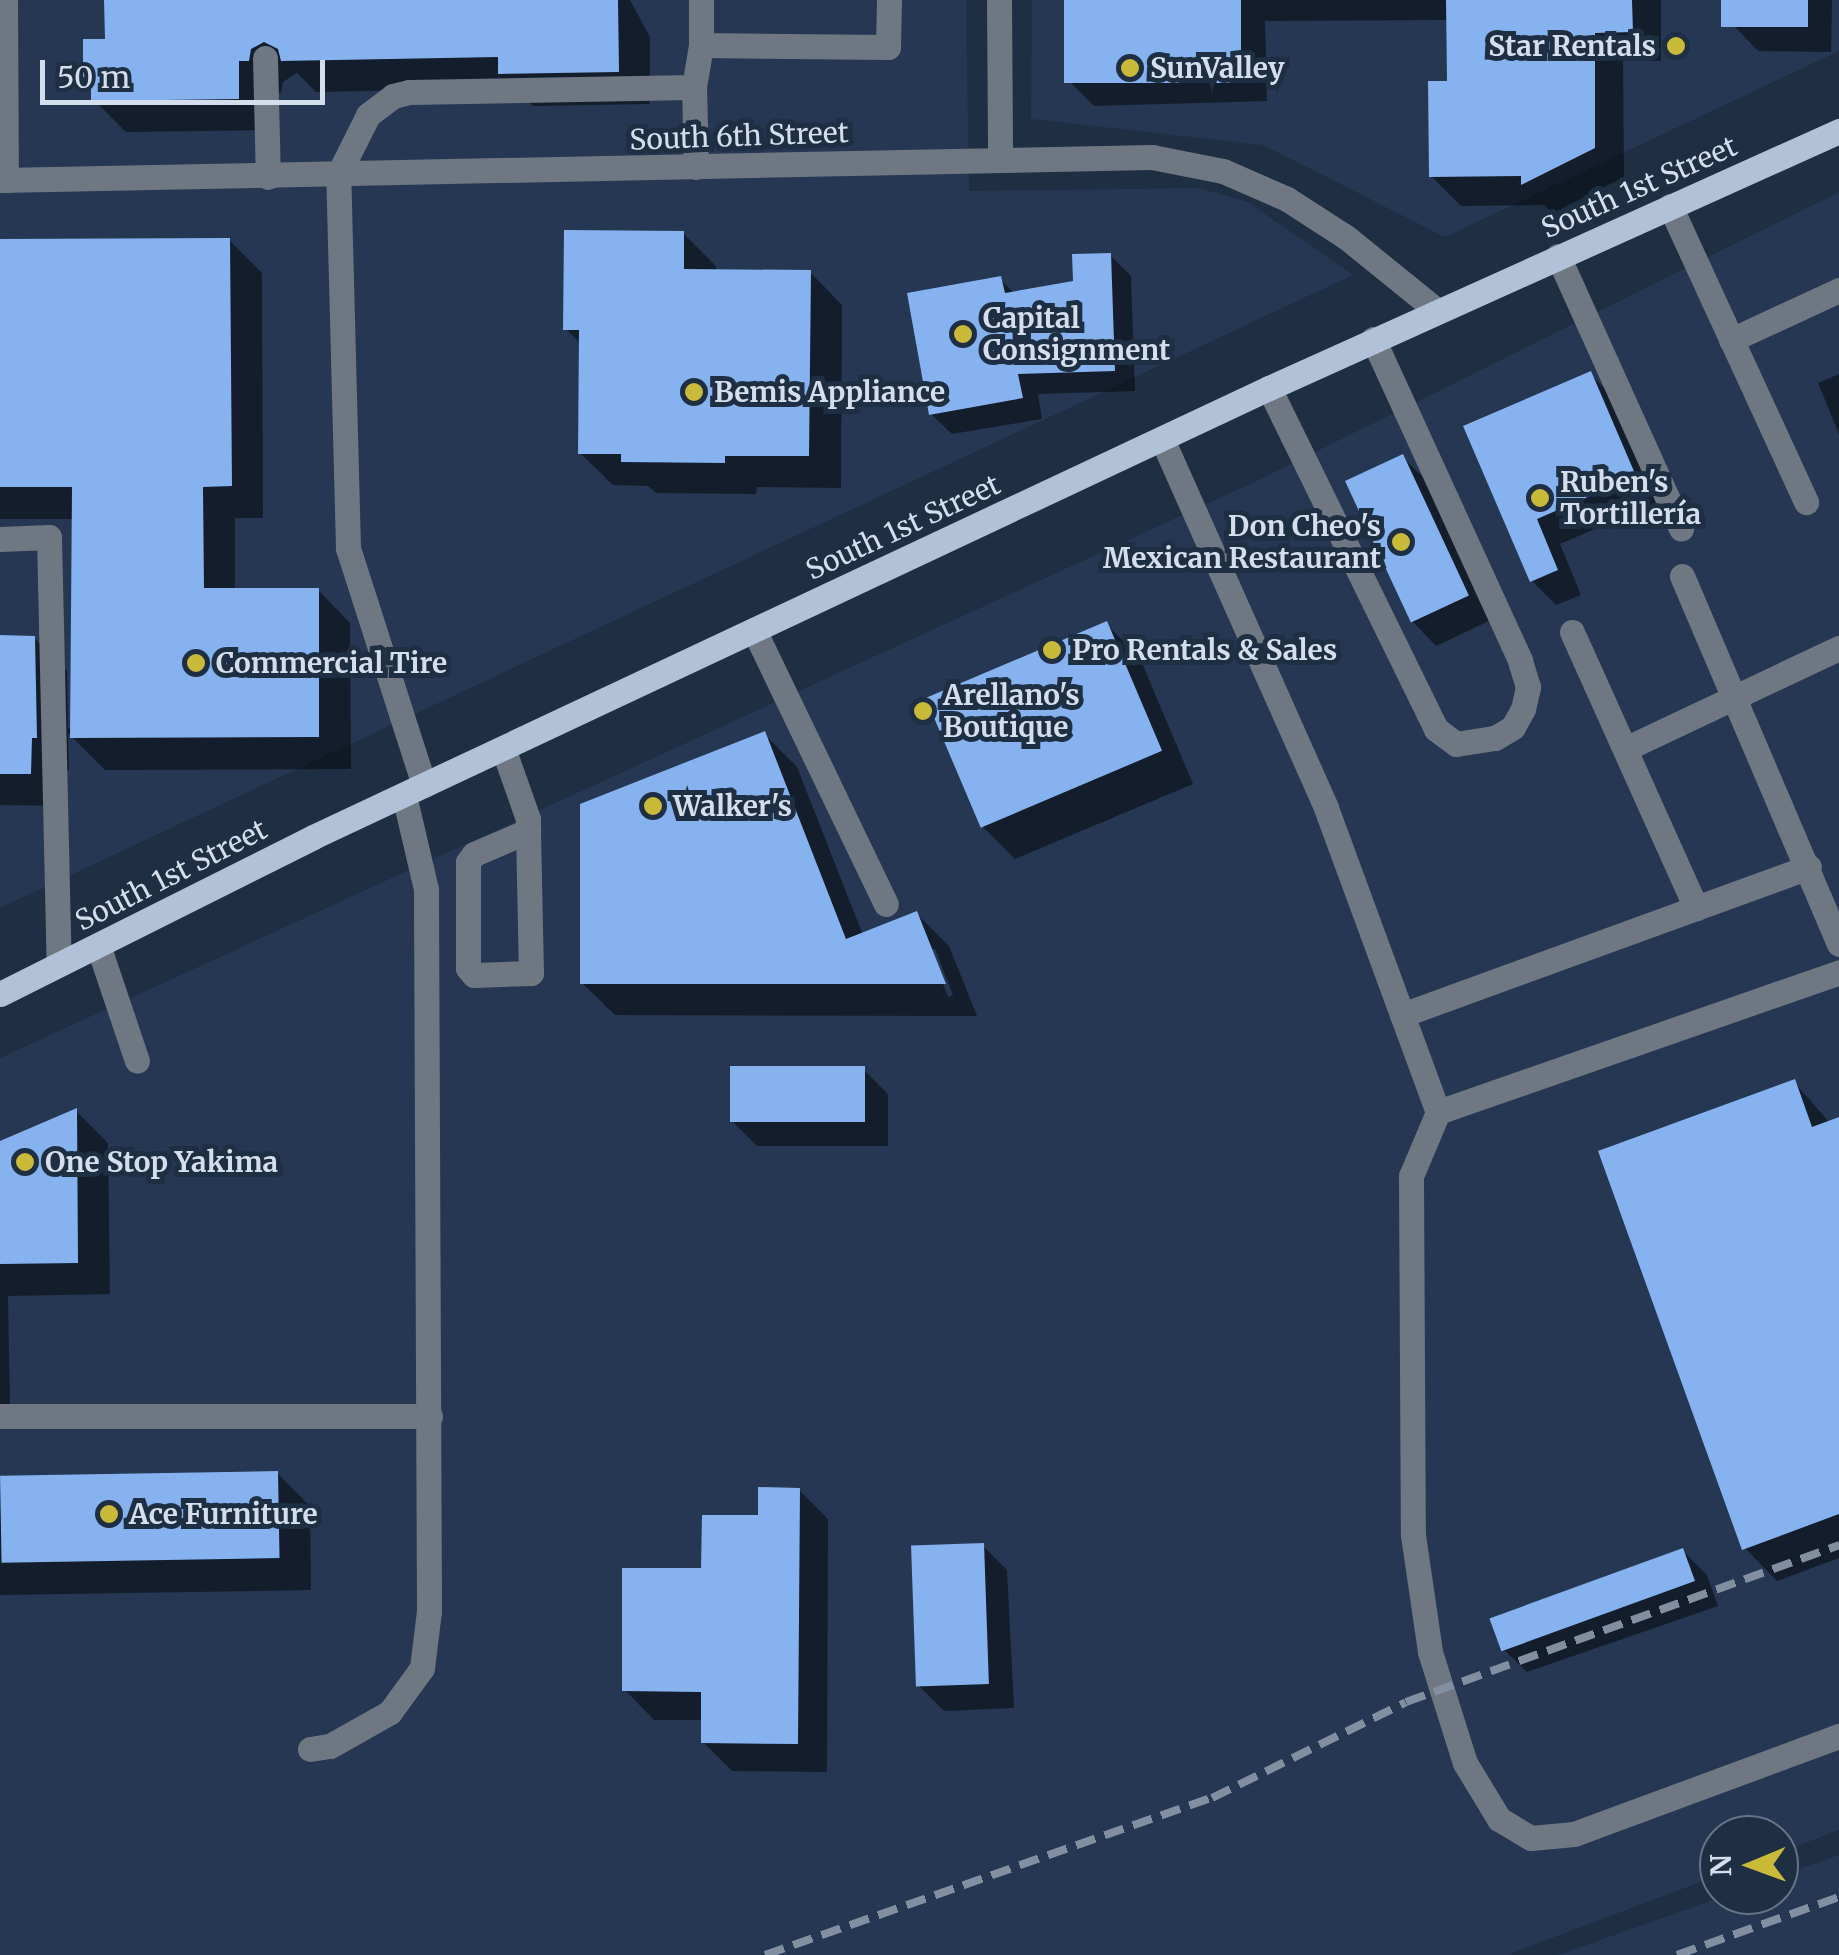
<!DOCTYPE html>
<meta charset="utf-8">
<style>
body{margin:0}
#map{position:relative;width:1839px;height:1955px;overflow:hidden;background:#1e2e43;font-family:Merriweather,serif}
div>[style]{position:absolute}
.built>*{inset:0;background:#253752}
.shadow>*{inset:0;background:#0007}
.building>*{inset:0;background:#86b3ef;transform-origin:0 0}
.minor>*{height:25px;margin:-12.5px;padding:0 12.5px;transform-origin:12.5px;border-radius:12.5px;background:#6f7782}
.major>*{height:25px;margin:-12.5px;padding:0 12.5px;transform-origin:12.5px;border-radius:12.5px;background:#b0c1d8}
.rail>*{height:8px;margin-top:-4px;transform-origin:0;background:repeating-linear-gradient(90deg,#828fa0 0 20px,transparent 0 30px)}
.dots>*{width:28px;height:28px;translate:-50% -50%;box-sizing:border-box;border:5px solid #1e2e43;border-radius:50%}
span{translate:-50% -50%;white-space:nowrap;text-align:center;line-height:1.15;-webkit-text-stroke:10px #1e2e43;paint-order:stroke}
.poi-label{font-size:28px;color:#d4deec;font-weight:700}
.right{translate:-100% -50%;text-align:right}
.left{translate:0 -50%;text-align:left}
.street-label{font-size:28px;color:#d4deec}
.north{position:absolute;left:1699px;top:1815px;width:100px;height:100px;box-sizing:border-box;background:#1e2e43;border:2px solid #677487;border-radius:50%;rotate:269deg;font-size:28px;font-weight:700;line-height:40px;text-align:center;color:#d4deec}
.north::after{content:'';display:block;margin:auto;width:35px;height:45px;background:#c9ba3a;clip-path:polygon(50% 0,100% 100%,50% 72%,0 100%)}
.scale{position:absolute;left:40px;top:60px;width:285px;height:45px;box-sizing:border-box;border:5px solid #d4deec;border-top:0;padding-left:12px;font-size:30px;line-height:35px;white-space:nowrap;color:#d4deec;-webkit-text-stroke:8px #1e2e43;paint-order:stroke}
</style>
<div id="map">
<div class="built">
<i style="clip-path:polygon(0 0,966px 0,969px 191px,1199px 188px,1248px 202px,1353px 275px,0 908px)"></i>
<i style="clip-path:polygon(1032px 0,1839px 0,1839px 51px,1445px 237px,1263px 145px,1031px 119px)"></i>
<i style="clip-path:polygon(1839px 192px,1839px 1830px,1779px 1853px,1779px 1835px,1719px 1835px,1719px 1875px,1507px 1955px,0 1955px,0 1058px,1261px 479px)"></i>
<i style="clip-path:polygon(1839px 1855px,1839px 1955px,1558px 1955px,1727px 1895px,1779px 1895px,1779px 1876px)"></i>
</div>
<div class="shadow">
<i style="clip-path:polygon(107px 0,630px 0,650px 37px,650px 104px,533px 106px,516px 88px,316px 92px,297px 73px,283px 82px,281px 93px,270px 93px,270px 130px,126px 132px,94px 100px,94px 84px,85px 76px,108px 41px)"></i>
<i style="clip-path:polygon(1067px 0,1661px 0,1661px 61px,1623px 61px,1624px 177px,1553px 213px,1544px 205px,1461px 206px,1431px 176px,1449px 83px,1448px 20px,1265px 21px,1267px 101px,1094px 106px,1070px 82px)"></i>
<i style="clip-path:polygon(1734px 0,1832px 0,1831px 52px,1758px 51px,1734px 26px)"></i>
<i style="clip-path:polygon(683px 233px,716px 266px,716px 271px,810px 272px,842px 305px,841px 488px,757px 487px,756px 494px,656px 493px,648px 486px,613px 485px,580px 453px,582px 345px,566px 329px)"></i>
<i style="clip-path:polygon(229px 240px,262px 273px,263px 518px,235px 518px,235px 591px,318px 590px,350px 623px,351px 769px,105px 770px,68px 733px,69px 770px,63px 770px,63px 806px,0 805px,0 637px,34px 638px,67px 671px,68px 728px,73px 728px,74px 519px,0 519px,0 242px)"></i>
<i style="clip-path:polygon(1110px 255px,1131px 276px,1135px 391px,1038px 394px,1042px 419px,952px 434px,931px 414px,1000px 279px,1015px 294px,1075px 284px)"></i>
<i style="clip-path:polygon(1590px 374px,1615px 399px,1659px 501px,1560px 544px,1581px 595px,1556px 605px,1532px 581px,1466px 427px)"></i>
<i style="clip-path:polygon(1839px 374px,1839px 434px,1818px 383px)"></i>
<i style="clip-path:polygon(1402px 457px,1427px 481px,1491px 620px,1436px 646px,1412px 621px)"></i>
<i style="clip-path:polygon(1106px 624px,1139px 656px,1193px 784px,1015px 859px,983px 827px)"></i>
<i style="clip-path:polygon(evenodd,764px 734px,797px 767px,863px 935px,917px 914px,949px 946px,977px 1016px,615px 1015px,582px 983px,764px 734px,930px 949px,935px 949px,953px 995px,948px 997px,930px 949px)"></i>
<i style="clip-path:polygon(864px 1070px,888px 1094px,888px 1146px,757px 1146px,732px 1121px)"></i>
<i style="clip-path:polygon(1794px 1082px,1830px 1123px,1839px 1122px,1839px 1558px,1777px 1581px,1745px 1548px)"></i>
<i style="clip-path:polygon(76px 1111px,108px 1143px,110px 1294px,8px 1296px,10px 1405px,0 1405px,0 1144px)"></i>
<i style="clip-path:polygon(277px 1473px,310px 1506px,311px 1590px,0 1595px,0 1479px)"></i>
<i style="clip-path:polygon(799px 1490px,828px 1519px,827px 1772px,732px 1771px,703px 1742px,703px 1720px,654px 1720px,625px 1690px,704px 1570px)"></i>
<i style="clip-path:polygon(983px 1546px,1007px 1570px,1014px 1708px,944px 1711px,919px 1686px)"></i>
<i style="clip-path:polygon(1683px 1551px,1707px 1575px,1718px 1606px,1527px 1672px,1502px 1648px)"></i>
</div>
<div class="building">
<i style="clip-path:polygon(104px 0,618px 0,619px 72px,498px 74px,498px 57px,281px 61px,278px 49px,264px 42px,251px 49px,249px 61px,239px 61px,239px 99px,91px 101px,91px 77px,83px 77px,83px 39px,105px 39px)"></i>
<i style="left:1064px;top:0;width:177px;height:83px"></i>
<i style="clip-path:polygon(1446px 0,1632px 0,1633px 32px,1595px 33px,1595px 148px,1521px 185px,1521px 176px,1429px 177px,1428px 81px,1447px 81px)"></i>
<i style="left:1721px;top:0;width:87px;height:27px"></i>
<i style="clip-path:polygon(564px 230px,684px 231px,684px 269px,811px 270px,809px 456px,725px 456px,725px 463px,621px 462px,621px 454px,578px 454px,579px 330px,563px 330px)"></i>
<i style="clip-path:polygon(230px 238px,232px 486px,203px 487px,204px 588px,319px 588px,319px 737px,70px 738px,72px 487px,0 487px,0 239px)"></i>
<i style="clip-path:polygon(1111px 253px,1115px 371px,1018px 374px,1023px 398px,929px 415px,907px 293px,1001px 276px,1005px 293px,1073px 281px,1072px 254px)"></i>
<i style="clip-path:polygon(1591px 371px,1636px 476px,1537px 519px,1558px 570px,1530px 582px,1463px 426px)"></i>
<i style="left:1403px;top:454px;width:156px;height:64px;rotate:65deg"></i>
<i style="left:1107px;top:621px;width:141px;height:197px;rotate:67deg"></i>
<i style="clip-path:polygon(0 635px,35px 636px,37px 738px,32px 738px,31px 774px,0 774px)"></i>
<i style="clip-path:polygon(765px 731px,846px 939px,917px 911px,946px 984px,580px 984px,580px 804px)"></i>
<i style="left:730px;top:1066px;width:135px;height:56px"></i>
<i style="clip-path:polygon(1795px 1079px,1812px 1127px,1839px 1117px,1839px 1514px,1742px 1550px,1598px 1151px)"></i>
<i style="clip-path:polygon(77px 1108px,78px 1263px,0 1264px,0 1141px)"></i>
<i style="left:278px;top:1471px;width:87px;height:278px;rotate:89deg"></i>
<i style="clip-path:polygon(758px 1487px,800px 1488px,798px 1744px,701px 1743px,701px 1692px,622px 1691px,622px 1568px,701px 1568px,702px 1515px,758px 1515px)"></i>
<i style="left:984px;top:1543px;width:141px;height:73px;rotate:88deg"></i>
<i style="left:1683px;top:1548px;width:35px;height:206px;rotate:70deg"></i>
</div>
<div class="minor">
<i style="left:5px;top:0;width:180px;rotate:89.7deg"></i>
<i style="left:999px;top:0;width:158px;rotate:89.6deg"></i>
<i style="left:701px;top:45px;width:187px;rotate:0.6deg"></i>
<i style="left:888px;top:47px;width:47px;rotate:-88.8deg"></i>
<i style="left:265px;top:58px;width:119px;rotate:88.6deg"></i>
<i style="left:696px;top:167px;width:80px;rotate:-91.4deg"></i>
<i style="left:694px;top:87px;width:43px;rotate:-80.5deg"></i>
<i style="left:701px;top:45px;width:45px;rotate:-90deg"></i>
<i style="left:0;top:180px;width:1152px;rotate:-1.14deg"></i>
<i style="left:1152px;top:157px;width:72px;rotate:11.2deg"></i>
<i style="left:1223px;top:171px;width:70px;rotate:23.6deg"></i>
<i style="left:1287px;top:199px;width:70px;rotate:32.8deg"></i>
<i style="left:1346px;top:237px;width:116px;rotate:39deg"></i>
<i style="left:1670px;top:206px;width:326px;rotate:65.3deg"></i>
<i style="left:1558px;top:256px;width:299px;rotate:65.7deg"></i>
<i style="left:1731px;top:340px;width:119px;rotate:-24.8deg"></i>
<i style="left:1269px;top:388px;width:380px;rotate:63.9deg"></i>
<i style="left:1436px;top:729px;width:25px;rotate:37deg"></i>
<i style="left:1456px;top:744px;width:39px;rotate:-9deg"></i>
<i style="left:1495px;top:738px;width:21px;rotate:-31deg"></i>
<i style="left:1513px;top:727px;width:21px;rotate:-61deg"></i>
<i style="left:1523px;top:709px;width:23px;rotate:-77deg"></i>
<i style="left:1528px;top:687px;width:28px;rotate:-107deg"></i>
<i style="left:1520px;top:660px;width:353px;rotate:-114.6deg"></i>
<i style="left:1162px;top:439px;width:404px;rotate:66deg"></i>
<i style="left:1326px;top:808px;width:324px;rotate:69.8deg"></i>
<i style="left:1438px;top:1112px;width:69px;rotate:112.9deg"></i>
<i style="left:1411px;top:1176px;width:359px;rotate:89.7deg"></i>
<i style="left:1413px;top:1535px;width:118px;rotate:81.7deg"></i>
<i style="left:1430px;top:1652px;width:116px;rotate:72.5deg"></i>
<i style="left:1465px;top:1763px;width:66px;rotate:58.7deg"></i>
<i style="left:1499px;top:1819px;width:37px;rotate:31deg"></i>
<i style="left:1531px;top:1838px;width:43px;rotate:-5.3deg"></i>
<i style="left:1574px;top:1834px;width:283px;rotate:-20.3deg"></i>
<i style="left:0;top:539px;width:49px;rotate:-2.3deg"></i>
<i style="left:49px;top:537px;width:427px;rotate:88.7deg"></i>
<i style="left:1682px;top:576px;width:400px;rotate:66.9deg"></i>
<i style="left:754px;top:630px;width:304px;rotate:64.3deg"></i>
<i style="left:1572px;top:632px;width:303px;rotate:65.8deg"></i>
<i style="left:503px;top:748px;width:75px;rotate:70.6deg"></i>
<i style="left:528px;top:819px;width:12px;rotate:90deg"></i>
<i style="left:528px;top:831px;width:142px;rotate:88.8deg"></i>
<i style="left:531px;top:973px;width:57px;rotate:178deg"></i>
<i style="left:474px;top:975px;width:9px;rotate:-131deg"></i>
<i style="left:468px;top:968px;width:106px;rotate:-90deg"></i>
<i style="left:468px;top:862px;width:10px;rotate:-53deg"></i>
<i style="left:474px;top:854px;width:59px;rotate:-23.1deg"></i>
<i style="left:1625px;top:749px;width:237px;rotate:-25.3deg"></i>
<i style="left:424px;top:785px;width:249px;rotate:-107.8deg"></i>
<i style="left:348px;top:548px;width:373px;rotate:-91.5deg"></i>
<i style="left:338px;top:175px;width:67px;rotate:-63.4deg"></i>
<i style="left:368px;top:115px;width:31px;rotate:-37deg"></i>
<i style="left:393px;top:96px;width:16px;rotate:-14deg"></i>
<i style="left:409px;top:92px;width:285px;rotate:-1deg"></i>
<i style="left:98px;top:945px;width:122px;rotate:71.4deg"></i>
<i style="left:1402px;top:1015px;width:433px;rotate:-20deg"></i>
<i style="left:1438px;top:1112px;width:425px;rotate:-19.2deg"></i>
<i style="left:0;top:1416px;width:430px"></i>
<i style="left:310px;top:1749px;width:20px;rotate:-9deg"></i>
<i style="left:330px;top:1746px;width:69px;rotate:-29.5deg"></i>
<i style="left:390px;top:1712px;width:54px;rotate:-54deg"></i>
<i style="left:422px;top:1668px;width:57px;rotate:-83deg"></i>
<i style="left:429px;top:1611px;width:722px;rotate:-90.24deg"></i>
<i style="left:426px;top:889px;width:97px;rotate:-103.2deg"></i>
</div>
<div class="major">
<i style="left:0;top:994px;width:350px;rotate:-26.6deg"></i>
<i style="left:313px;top:837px;width:1056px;rotate:-25.16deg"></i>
<i style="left:1269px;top:388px;width:625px;rotate:-24.27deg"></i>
</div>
<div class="rail">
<i style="left:765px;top:1955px;width:474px;rotate:-19.4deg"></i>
<i style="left:1212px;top:1798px;width:216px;rotate:-26.3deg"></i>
<i style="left:1406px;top:1702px;width:461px;rotate:-19.9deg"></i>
<i style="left:1677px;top:1955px;width:172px;rotate:-19.7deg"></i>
</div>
<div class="dots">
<i style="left:1676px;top:46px;background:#c9ba3a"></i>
<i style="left:1130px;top:68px;background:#c9ba3a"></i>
<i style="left:963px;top:334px;background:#c9ba3a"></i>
<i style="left:694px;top:392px;background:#c9ba3a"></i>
<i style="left:1540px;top:498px;background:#c9ba3a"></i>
<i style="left:1401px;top:542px;background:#c9ba3a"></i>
<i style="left:1052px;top:650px;background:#c9ba3a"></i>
<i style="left:196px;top:663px;background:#c9ba3a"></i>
<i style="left:923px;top:711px;background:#c9ba3a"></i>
<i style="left:653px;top:806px;background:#c9ba3a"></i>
<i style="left:25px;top:1162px;background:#c9ba3a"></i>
<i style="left:109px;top:1514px;background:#c9ba3a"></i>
</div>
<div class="poi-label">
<span class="right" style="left:1656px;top:46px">Star Rentals</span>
<span class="left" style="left:1150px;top:68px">SunValley</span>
<span class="left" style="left:983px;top:334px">Capital<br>Consignment</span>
<span class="left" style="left:714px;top:392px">Bemis Appliance</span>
<span class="left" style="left:1560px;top:498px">Ruben's<br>Tortillería</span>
<span class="right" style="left:1381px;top:542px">Don Cheo's<br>Mexican Restaurant</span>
<span class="left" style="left:1072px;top:650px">Pro Rentals &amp; Sales</span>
<span class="left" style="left:216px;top:663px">Commercial Tire</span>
<span class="left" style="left:943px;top:711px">Arellano's<br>Boutique</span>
<span class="left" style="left:673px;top:806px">Walker's</span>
<span class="left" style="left:45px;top:1162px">One Stop Yakima</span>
<span class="left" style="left:129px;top:1514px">Ace Furniture</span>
</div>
<div class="street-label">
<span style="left:739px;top:136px;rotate:-2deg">South 6th Street</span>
<span style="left:1639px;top:187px;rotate:-24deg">South 1st Street</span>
<span style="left:903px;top:527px;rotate:-25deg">South 1st Street</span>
<span style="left:171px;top:875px;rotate:-27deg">South 1st Street</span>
</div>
<div class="north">N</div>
<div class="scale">50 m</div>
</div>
